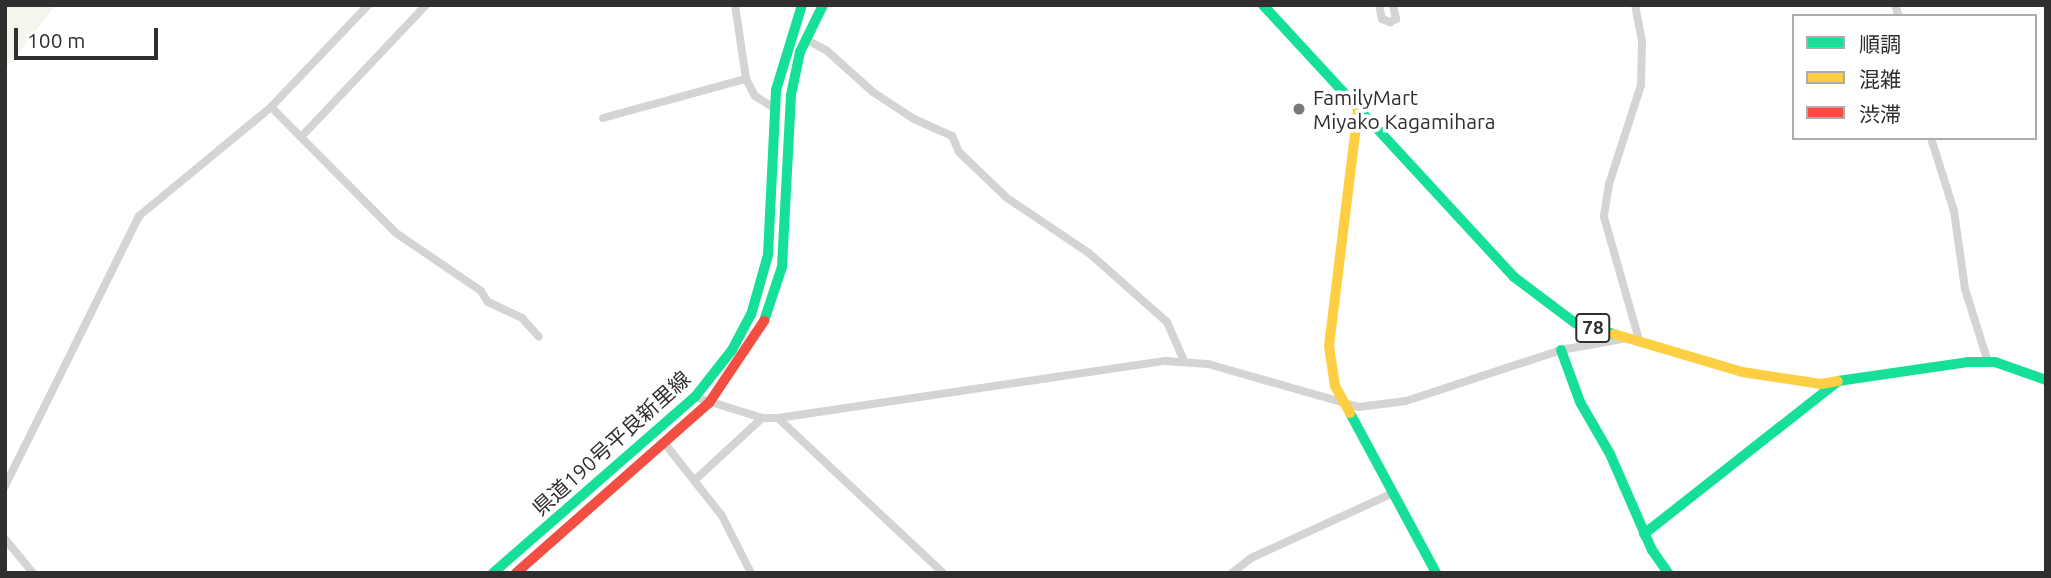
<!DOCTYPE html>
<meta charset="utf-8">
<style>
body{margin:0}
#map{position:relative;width:2051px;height:578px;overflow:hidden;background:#fff;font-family:Ubuntu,"Noto Sans JP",sans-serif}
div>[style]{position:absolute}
.green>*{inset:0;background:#f2f6ec}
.street>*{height:8px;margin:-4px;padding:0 4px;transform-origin:4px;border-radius:4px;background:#d4d4d4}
.fast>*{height:10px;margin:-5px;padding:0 5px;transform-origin:5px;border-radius:5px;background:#16e098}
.slow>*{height:10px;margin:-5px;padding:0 5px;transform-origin:5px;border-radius:5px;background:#ffcf43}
.jam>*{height:10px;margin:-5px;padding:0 5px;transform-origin:5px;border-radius:5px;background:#f24e42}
.dots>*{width:19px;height:19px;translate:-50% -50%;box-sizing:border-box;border:4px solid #fff;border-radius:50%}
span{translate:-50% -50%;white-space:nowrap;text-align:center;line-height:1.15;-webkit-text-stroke:7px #fff;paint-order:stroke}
.shield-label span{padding:2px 5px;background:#fff;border:2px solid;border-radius:5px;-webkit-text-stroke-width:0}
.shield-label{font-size:19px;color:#2f2f2f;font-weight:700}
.poi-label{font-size:21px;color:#2f2f2f}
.left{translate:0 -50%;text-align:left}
.street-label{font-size:21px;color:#2f2f2f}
.frame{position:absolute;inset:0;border:7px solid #2f2f2f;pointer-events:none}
.legend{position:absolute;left:1792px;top:14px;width:245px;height:126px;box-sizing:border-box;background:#fff;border:2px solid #acacac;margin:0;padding:9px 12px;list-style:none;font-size:21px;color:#2f2f2f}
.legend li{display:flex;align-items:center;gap:14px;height:35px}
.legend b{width:35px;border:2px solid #acacac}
.scale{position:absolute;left:14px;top:28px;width:144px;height:32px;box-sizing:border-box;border:4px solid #2f2f2f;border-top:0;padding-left:9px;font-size:21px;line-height:24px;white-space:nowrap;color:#2f2f2f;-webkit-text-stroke:5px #fff;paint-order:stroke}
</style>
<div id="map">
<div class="green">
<i style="clip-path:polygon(5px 5px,56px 5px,5px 70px)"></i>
</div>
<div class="street">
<i style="left:735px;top:5px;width:75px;rotate:81.5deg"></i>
<i style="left:746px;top:79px;width:19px;rotate:62deg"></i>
<i style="left:755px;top:96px;width:22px;rotate:32deg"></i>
<i style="left:1379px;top:5px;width:14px;rotate:78deg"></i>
<i style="left:1382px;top:19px;width:9px;rotate:21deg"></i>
<i style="left:1390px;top:22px;width:7px;rotate:-27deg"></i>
<i style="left:1396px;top:19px;width:14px;rotate:-102deg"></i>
<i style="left:1635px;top:5px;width:37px;rotate:79deg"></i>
<i style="left:1642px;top:41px;width:44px;rotate:91.3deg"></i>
<i style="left:1641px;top:85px;width:104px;rotate:107.9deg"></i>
<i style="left:1609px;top:184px;width:33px;rotate:99deg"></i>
<i style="left:1604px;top:217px;width:131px;rotate:74.1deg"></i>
<i style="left:1895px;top:5px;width:12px;rotate:70deg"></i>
<i style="left:805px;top:39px;width:24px;rotate:28deg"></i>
<i style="left:826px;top:50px;width:63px;rotate:41.8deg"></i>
<i style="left:873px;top:92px;width:49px;rotate:33.4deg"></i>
<i style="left:914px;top:119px;width:42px;rotate:24.1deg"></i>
<i style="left:952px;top:136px;width:17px;rotate:66deg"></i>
<i style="left:959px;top:152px;width:66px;rotate:43.8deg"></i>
<i style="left:1007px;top:198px;width:99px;rotate:33.9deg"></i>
<i style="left:1089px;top:253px;width:104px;rotate:41.5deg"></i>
<i style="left:1167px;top:322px;width:43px;rotate:66.4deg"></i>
<i style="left:271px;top:107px;width:177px;rotate:45.2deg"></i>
<i style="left:396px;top:233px;width:103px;rotate:34.3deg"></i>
<i style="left:481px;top:291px;width:13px;rotate:58deg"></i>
<i style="left:488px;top:302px;width:38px;rotate:25deg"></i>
<i style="left:522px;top:318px;width:25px;rotate:48deg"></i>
<i style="left:603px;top:118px;width:148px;rotate:-15.3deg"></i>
<i style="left:303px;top:135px;width:179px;rotate:-46.6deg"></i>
<i style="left:1931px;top:138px;width:77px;rotate:72.5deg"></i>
<i style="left:1954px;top:211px;width:79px;rotate:82deg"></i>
<i style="left:1965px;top:289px;width:77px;rotate:72.5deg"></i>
<i style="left:695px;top:397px;width:70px;rotate:17.4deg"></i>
<i style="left:762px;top:418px;width:16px"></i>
<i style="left:778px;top:418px;width:391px;rotate:-8.4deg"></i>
<i style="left:1165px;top:361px;width:43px;rotate:4deg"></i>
<i style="left:1208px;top:364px;width:157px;rotate:15.9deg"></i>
<i style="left:1359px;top:407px;width:47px;rotate:-7.3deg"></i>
<i style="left:1406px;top:401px;width:163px;rotate:-18.2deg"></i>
<i style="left:1561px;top:350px;width:62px;rotate:-10.2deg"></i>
<i style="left:778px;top:418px;width:226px;rotate:43.2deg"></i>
<i style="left:666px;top:445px;width:90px;rotate:51.7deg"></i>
<i style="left:722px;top:516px;width:64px;rotate:63deg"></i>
<i style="left:696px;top:479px;width:90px;rotate:-42.7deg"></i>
<i style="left:5px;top:486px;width:301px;rotate:-63.6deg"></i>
<i style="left:139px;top:216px;width:171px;rotate:-39.5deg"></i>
<i style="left:271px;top:107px;width:141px;rotate:-46.4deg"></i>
<i style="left:5px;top:539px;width:44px;rotate:50.5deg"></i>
<i style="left:1232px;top:573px;width:24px;rotate:-38deg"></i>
<i style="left:1251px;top:558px;width:154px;rotate:-24.6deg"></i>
</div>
<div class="fast">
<i style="left:1263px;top:5px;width:370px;rotate:47.3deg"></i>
<i style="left:1514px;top:277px;width:76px;rotate:37deg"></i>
<i style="left:1575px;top:323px;width:41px;rotate:15.8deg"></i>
<i style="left:764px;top:321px;width:57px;rotate:-71.6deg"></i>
<i style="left:782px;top:267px;width:172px;rotate:-87deg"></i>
<i style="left:791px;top:95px;width:44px;rotate:-78.2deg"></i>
<i style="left:800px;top:52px;width:52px;rotate:-63.9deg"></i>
<i style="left:1561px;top:350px;width:55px;rotate:69.9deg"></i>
<i style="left:1580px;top:402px;width:60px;rotate:60deg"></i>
<i style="left:1610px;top:454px;width:105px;rotate:66.4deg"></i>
<i style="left:1652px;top:550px;width:28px;rotate:55deg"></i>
<i style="left:1838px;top:381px;width:131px;rotate:-8.3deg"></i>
<i style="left:1968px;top:362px;width:27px"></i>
<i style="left:1995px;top:362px;width:54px;rotate:19.4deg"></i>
<i style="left:1350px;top:413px;width:182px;rotate:61.7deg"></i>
<i style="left:1644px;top:534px;width:246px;rotate:-38.2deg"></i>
<i style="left:493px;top:573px;width:268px;rotate:-41.1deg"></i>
<i style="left:695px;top:397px;width:60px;rotate:-51.8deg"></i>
<i style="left:732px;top:350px;width:40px;rotate:-62deg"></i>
<i style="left:751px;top:315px;width:62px;rotate:-74.2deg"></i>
<i style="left:768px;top:255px;width:165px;rotate:-87.2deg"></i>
<i style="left:776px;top:90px;width:89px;rotate:-73deg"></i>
</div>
<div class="slow">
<i style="left:1614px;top:334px;width:134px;rotate:16.5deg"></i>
<i style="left:1742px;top:372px;width:80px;rotate:8.6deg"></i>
<i style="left:1821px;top:384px;width:17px;rotate:-10deg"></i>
<i style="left:1350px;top:413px;width:31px;rotate:-119deg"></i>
<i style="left:1335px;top:386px;width:40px;rotate:-98.5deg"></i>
<i style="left:1329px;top:346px;width:239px;rotate:-83deg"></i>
</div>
<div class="jam">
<i style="left:516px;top:573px;width:257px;rotate:-41.4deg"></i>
<i style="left:709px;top:403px;width:99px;rotate:-56.1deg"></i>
</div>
<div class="dots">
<i style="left:1299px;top:109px;background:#787878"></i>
</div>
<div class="shield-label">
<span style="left:1593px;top:328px">78</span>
</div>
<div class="poi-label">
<span class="left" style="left:1313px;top:109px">FamilyMart<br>Miyako Kagamihara</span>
</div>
<div class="street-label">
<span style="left:611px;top:443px;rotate:-42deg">県道190号平良新里線</span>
</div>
<div class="frame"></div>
<ul class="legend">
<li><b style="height:9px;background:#16e098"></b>順調</li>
<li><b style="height:9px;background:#ffcf43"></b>混雑</li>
<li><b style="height:9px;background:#f24e42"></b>渋滞</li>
</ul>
<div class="scale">100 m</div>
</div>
